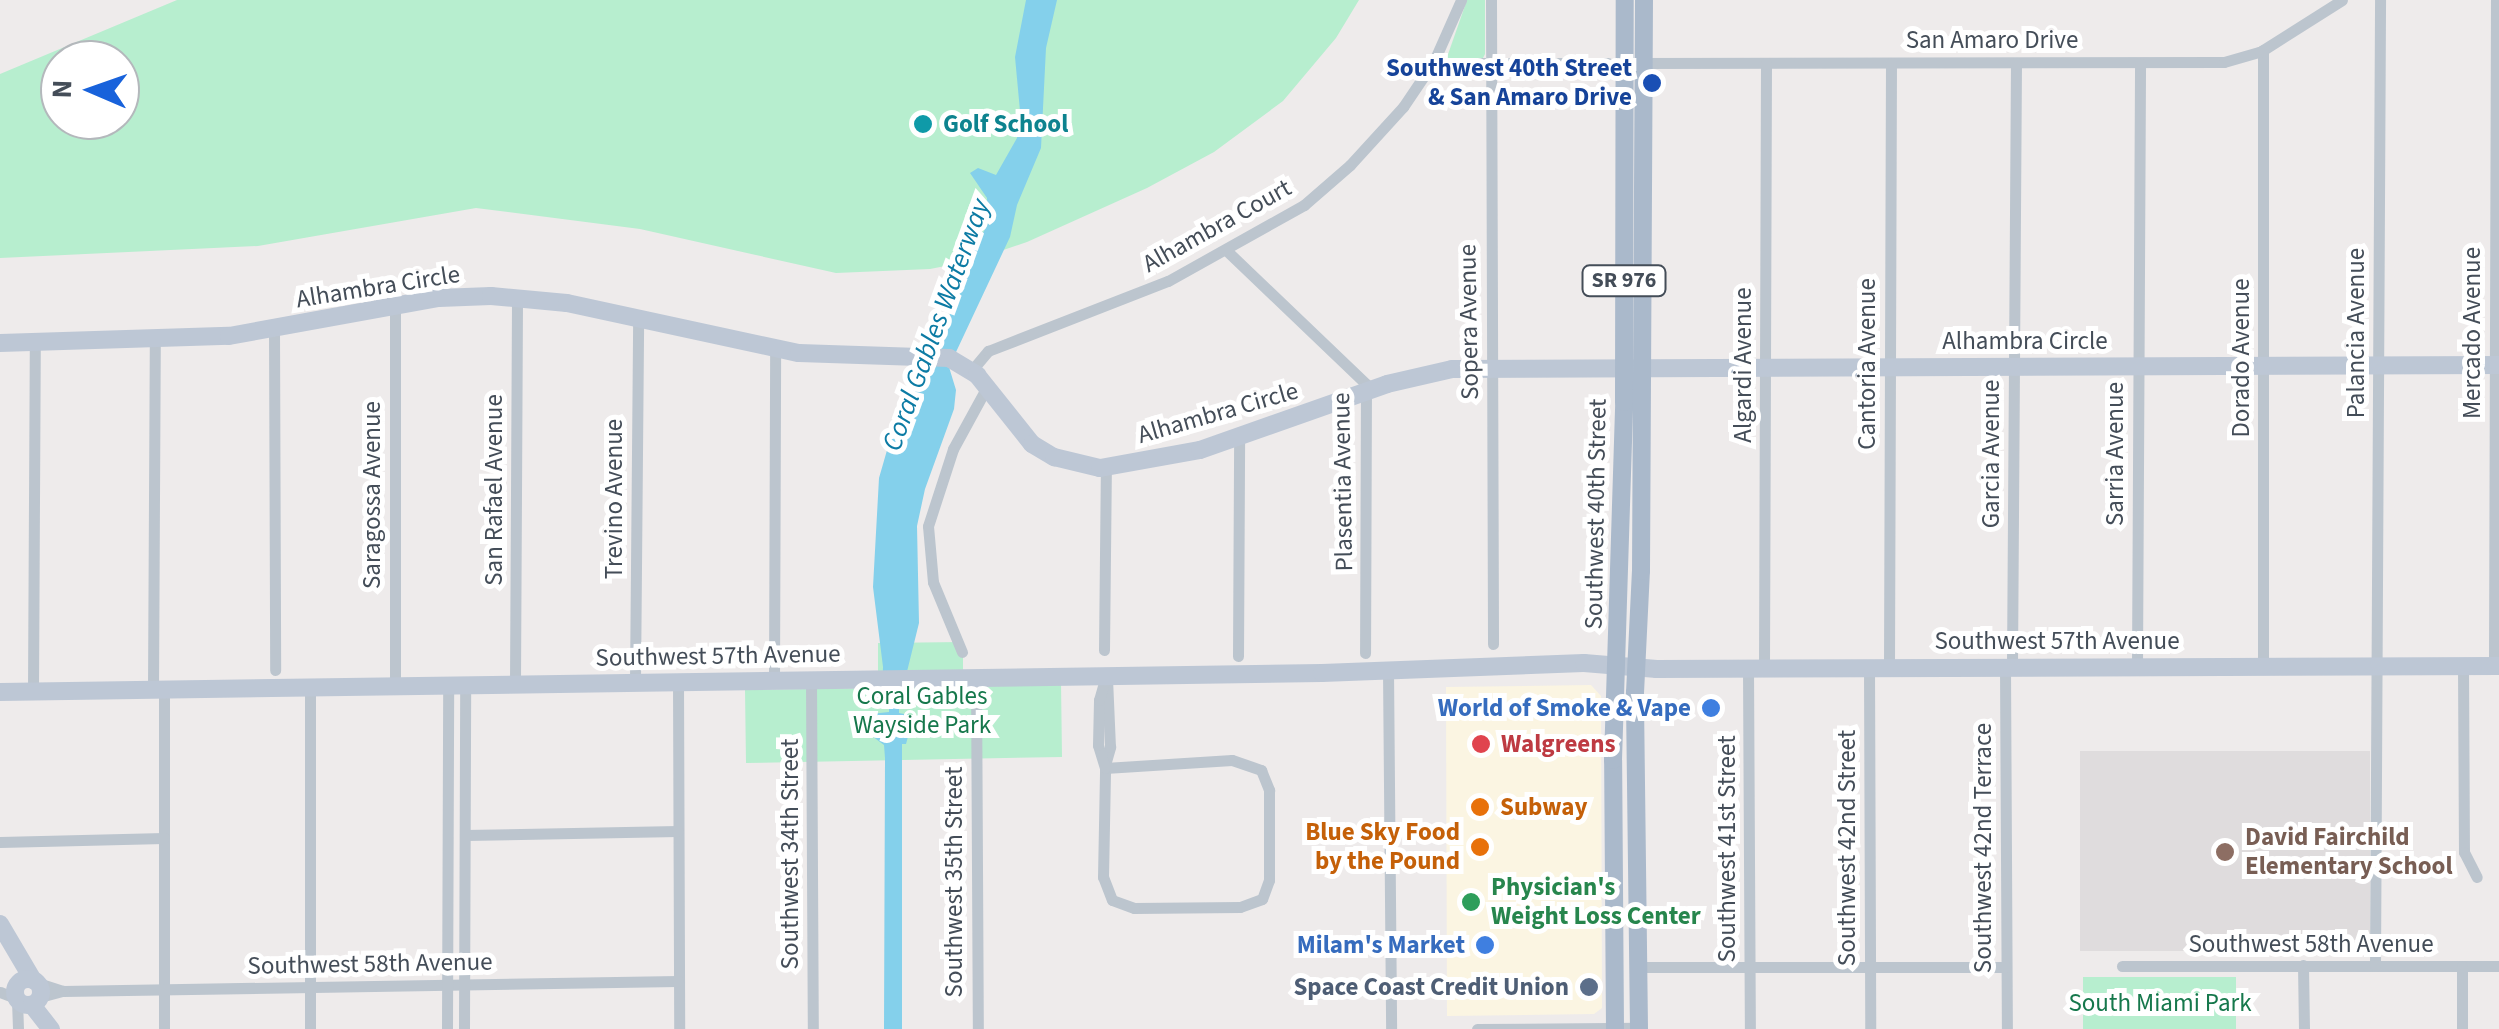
<!DOCTYPE html>
<style>
body{margin:0}
#map{position:relative;width:2499px;height:1029px;overflow:hidden;background:#eeebeb;font-family:"Source Sans 3",sans-serif}
div>[style]{position:absolute}
.commercial>*{inset:0;background:#fbf5e2}
.education>*{inset:0;background:#dfdcdd;transform-origin:0 0}
.green>*{inset:0;background:#b7eecf;transform-origin:0 0}
.water>*{inset:0;background:#84d0eb}
.street>*{height:11px;margin:-5.5px;padding:0 5.5px;transform-origin:5.5px;border-radius:5.5px;background:#bcc5ce}
.secondary>*{height:18px;margin:-9px;padding:0 9px;transform-origin:9px;border-radius:9px;background:#bdc7d5}
.secondary>.ring{margin:-9px;padding:0;box-sizing:content-box;background:none;border:18px solid #bdc7d5;border-radius:50%}
.primary>*{height:18px;margin:-9px;padding:0 9px;transform-origin:9px;border-radius:9px;background:#aab9cb}
.dots>*{width:28px;height:28px;translate:-50% -50%;box-sizing:border-box;border:5px solid #fff;border-radius:50%}
span{translate:-50% -50%;white-space:nowrap;text-align:center;line-height:1.15;-webkit-text-stroke:10px #fff;paint-order:stroke}
.shield-label span{padding:2px 8px;background:#fff;border:2px solid;border-radius:8px;-webkit-text-stroke-width:0}
.shield-label{font-size:22px;color:#444d58;font-weight:700}
.street-label{font-size:25px;color:#444d58}
.transit-label{font-size:25px;color:#164399;font-weight:700}
.right{translate:-100% -50%;text-align:right}
.culture-label{font-size:25px;color:#0d838f;font-weight:700}
.left{translate:0 -50%;text-align:left}
.park-label{font-size:25px;color:#16784c}
.shop-label{font-size:25px;color:#366cbe;font-weight:700}
.health-label{font-size:25px;color:#be3a42;font-weight:700}
.food-label{font-size:25px;color:#c56008;font-weight:700}
.education-label{font-size:25px;color:#785e54;font-weight:700}
.leisure-label{font-size:25px;color:#27864d;font-weight:700}
.service-label{font-size:25px;color:#4e5e75;font-weight:700}
.water-label{font-size:28px;color:#0c7ba4;font-style:italic}
.north{position:absolute;left:40px;top:40px;width:100px;height:100px;box-sizing:border-box;background:#fff;border:2px solid #b4b8bc;border-radius:50%;rotate:272deg;font-size:28px;font-weight:700;line-height:40px;text-align:center;color:#444d58}
.north::after{content:'';display:block;margin:auto;width:35px;height:45px;background:#1862db;clip-path:polygon(50% 0,100% 100%,50% 72%,0 100%)}
</style>
<div id="map">
<div class="commercial">
<i style="clip-path:polygon(1591px 685px,1601px 696px,1602px 1008px,1594px 1014px,1447px 1016px,1446px 687px)"></i>
</div>
<div class="education">
<i style="left:2080px;top:751px;width:290px;height:200px"></i>
</div>
<div class="green">
<i style="clip-path:polygon(evenodd,177px 0,1359px 0,1336px 38px,1283px 101px,1214px 152px,1147px 188px,1027px 242px,971px 261px,930px 269px,836px 273px,640px 229px,476px 208px,258px 246px,0 258px,0 74px,177px 0,60px 60px,120px 60px,120px 120px,60px 120px,60px 60px)"></i>
<i style="clip-path:polygon(1467px 0,1485px 0,1485px 54px,1482px 60px,1446px 60px)"></i>
<i style="clip-path:polygon(963px 642px,963px 685px,1061px 682px,1062px 757px,746px 763px,745px 690px,878px 688px,878px 643px)"></i>
<i style="left:2083px;top:977px;width:153px;height:52px"></i>
</div>
<div class="water">
<i style="clip-path:polygon(1026px 0,1057px 0,1046px 48px,1041px 148px,1017px 205px,1010px 237px,949px 367px,956px 390px,954px 409px,925px 489px,917px 526px,919px 623px,899px 704px,899px 713px,909px 715px,912px 722px,906px 744px,902px 744px,902px 1029px,884px 1029px,885px 758px,884px 745px,872px 736px,869px 724px,871px 714px,889px 712px,889px 704px,875px 704px,882px 692px,883px 667px,873px 587px,879px 478px,896px 419px,944px 333px,961px 277px,988px 223px,987px 198px,970px 173px,978px 168px,996px 175px,1017px 138px,1020px 111px,1015px 57px)"></i>
</div>
<div class="street">
<i style="left:1491px;top:0;width:644px;rotate:89.82deg"></i>
<i style="left:2263px;top:50px;width:616px;rotate:90deg"></i>
<i style="left:1433px;top:63px;width:175px"></i>
<i style="left:1638px;top:63px;width:586px;rotate:-0.1deg"></i>
<i style="left:2224px;top:62px;width:37px;rotate:-16deg"></i>
<i style="left:2260px;top:52px;width:97px;rotate:-32.4deg"></i>
<i style="left:1227px;top:251px;width:192px;rotate:43.7deg"></i>
<i style="left:1366px;top:384px;width:269px;rotate:90.2deg"></i>
<i style="left:274px;top:330px;width:340px;rotate:89.8deg"></i>
<i style="left:972px;top:370px;width:25px;rotate:-50deg"></i>
<i style="left:988px;top:351px;width:193px;rotate:-21.3deg"></i>
<i style="left:1168px;top:281px;width:156px;rotate:-29.2deg"></i>
<i style="left:1304px;top:205px;width:61px;rotate:-41deg"></i>
<i style="left:1350px;top:165px;width:79px;rotate:-47.6deg"></i>
<i style="left:1403px;top:107px;width:55px;rotate:-56deg"></i>
<i style="left:1434px;top:61px;width:67px;rotate:-66.1deg"></i>
<i style="left:1104px;top:650px;width:182px;rotate:-89.4deg"></i>
<i style="left:962px;top:652px;width:76px;rotate:-112.5deg"></i>
<i style="left:933px;top:582px;width:56px;rotate:-95.1deg"></i>
<i style="left:928px;top:526px;width:81px;rotate:-72deg"></i>
<i style="left:953px;top:449px;width:71px;rotate:-61.3deg"></i>
<i style="left:1238px;top:656px;width:218px;rotate:-89.7deg"></i>
<i style="left:1869px;top:666px;width:363px;rotate:89.8deg"></i>
<i style="left:1889px;top:666px;width:603px;rotate:-89.81deg"></i>
<i style="left:2005px;top:666px;width:363px;rotate:89.7deg"></i>
<i style="left:2012px;top:666px;width:603px;rotate:-89.62deg"></i>
<i style="left:2137px;top:666px;width:603px;rotate:-89.71deg"></i>
<i style="left:2463px;top:666px;width:186px;rotate:89.7deg"></i>
<i style="left:2464px;top:852px;width:28px;rotate:63deg"></i>
<i style="left:2494px;top:666px;width:666px;rotate:-89.83deg"></i>
<i style="left:1748px;top:668px;width:361px;rotate:89.7deg"></i>
<i style="left:1764px;top:668px;width:605px;rotate:-89.81deg"></i>
<i style="left:1388px;top:670px;width:359px;rotate:89.5deg"></i>
<i style="left:976px;top:676px;width:353px;rotate:89.7deg"></i>
<i style="left:774px;top:680px;width:332px;rotate:-89.8deg"></i>
<i style="left:811px;top:680px;width:349px;rotate:89.7deg"></i>
<i style="left:678px;top:681px;width:348px;rotate:89.8deg"></i>
<i style="left:635px;top:682px;width:366px;rotate:-89.5deg"></i>
<i style="left:515px;top:684px;width:386px;rotate:-89.7deg"></i>
<i style="left:395px;top:685px;width:380px;rotate:-90deg"></i>
<i style="left:153px;top:689px;width:349px;rotate:-89.7deg"></i>
<i style="left:164px;top:689px;width:340px;rotate:90deg"></i>
<i style="left:33px;top:691px;width:349px;rotate:-89.7deg"></i>
<i style="left:1232px;top:760px;width:31px;rotate:19deg"></i>
<i style="left:1261px;top:770px;width:22px;rotate:68deg"></i>
<i style="left:1269px;top:790px;width:90px;rotate:90deg"></i>
<i style="left:1269px;top:880px;width:20px;rotate:110deg"></i>
<i style="left:1262px;top:899px;width:23px;rotate:160deg"></i>
<i style="left:1240px;top:907px;width:106px;rotate:179.5deg"></i>
<i style="left:1134px;top:908px;width:23px;rotate:-160deg"></i>
<i style="left:1112px;top:900px;width:25px;rotate:-111deg"></i>
<i style="left:1103px;top:877px;width:109px;rotate:-88.9deg"></i>
<i style="left:1105px;top:768px;width:127px;rotate:-3.6deg"></i>
<i style="left:1105px;top:765px;width:19px;rotate:-74deg"></i>
<i style="left:1110px;top:747px;width:68px;rotate:-92.5deg"></i>
<i style="left:1105px;top:768px;width:24px;rotate:-107deg"></i>
<i style="left:1098px;top:745px;width:45px;rotate:-88.7deg"></i>
<i style="left:1099px;top:700px;width:26px;rotate:-74deg"></i>
<i style="left:465px;top:835px;width:213px;rotate:-1.1deg"></i>
<i style="left:0;top:842px;width:164px;rotate:-1.4deg"></i>
<i style="left:2303px;top:965px;width:64px;rotate:89.1deg"></i>
<i style="left:2122px;top:966px;width:377px"></i>
<i style="left:2375px;top:966px;width:966px;rotate:-89.7deg"></i>
<i style="left:2462px;top:966px;width:63px;rotate:90deg"></i>
<i style="left:1638px;top:967px;width:368px"></i>
<i style="left:38px;top:983px;width:26px;rotate:18deg"></i>
<i style="left:63px;top:991px;width:615px;rotate:-0.93deg"></i>
<i style="left:0;top:992px;width:17px;rotate:21deg"></i>
<i style="left:40px;top:997px;width:24px;rotate:-15deg"></i>
<i style="left:17px;top:1000px;width:29px;rotate:88deg"></i>
<i style="left:310px;top:1029px;width:342px;rotate:-90deg"></i>
<i style="left:447px;top:1029px;width:344px;rotate:-89.8deg"></i>
<i style="left:464px;top:1029px;width:345px;rotate:-89.8deg"></i>
<i style="left:1477px;top:1029px;width:162px;rotate:-0.4deg"></i>
</div>
<div class="secondary">
<i style="left:0;top:343px;width:229px;rotate:-1.8deg"></i>
<i style="left:229px;top:336px;width:213px;rotate:-10.3deg"></i>
<i style="left:439px;top:298px;width:52px;rotate:-2.2deg"></i>
<i style="left:491px;top:296px;width:76px;rotate:5.3deg"></i>
<i style="left:567px;top:303px;width:237px;rotate:12.2deg"></i>
<i style="left:799px;top:353px;width:150px;rotate:1.9deg"></i>
<i style="left:949px;top:358px;width:33px;rotate:31deg"></i>
<i style="left:977px;top:375px;width:88px;rotate:51.4deg"></i>
<i style="left:1032px;top:444px;width:26px;rotate:31deg"></i>
<i style="left:1054px;top:457px;width:47px;rotate:13.4deg"></i>
<i style="left:1100px;top:468px;width:102px;rotate:-10.2deg"></i>
<i style="left:1200px;top:450px;width:198px;rotate:-19.4deg"></i>
<i style="left:1387px;top:384px;width:67px;rotate:-13deg"></i>
<i style="left:1452px;top:369px;width:1047px;rotate:-0.22deg"></i>
<i style="left:0;top:692px;width:1322px;rotate:-0.82deg"></i>
<i style="left:1322px;top:673px;width:262px;rotate:-2.2deg"></i>
<i style="left:1584px;top:663px;width:73px;rotate:4.7deg"></i>
<i style="left:1657px;top:669px;width:842px;rotate:-0.2deg"></i>
<i style="left:0;top:924px;width:65px;rotate:59.5deg"></i>
<i class="ring" style="left:15px;top:979px;width:8px;height:8px"></i>
<i style="left:32px;top:1005px;width:31px;rotate:52deg"></i>
</div>
<div class="primary">
<i style="left:1615px;top:1029px;width:269px;rotate:-90.4deg"></i>
<i style="left:1613px;top:760px;width:358px;rotate:-88.2deg"></i>
<i style="left:1624px;top:402px;width:402px;rotate:-89.9deg"></i>
<i style="left:1639px;top:1029px;width:336px;rotate:-90.7deg"></i>
<i style="left:1635px;top:693px;width:122px;rotate:-87.2deg"></i>
<i style="left:1641px;top:571px;width:571px;rotate:-89.7deg"></i>
</div>
<div class="dots">
<i style="left:1652px;top:83px;background:#1a4fb4"></i>
<i style="left:923px;top:124px;background:#0f9aa8"></i>
<i style="left:1711px;top:708px;background:#3f7fe0"></i>
<i style="left:1481px;top:744px;background:#e0444e"></i>
<i style="left:1480px;top:807px;background:#e8710a"></i>
<i style="left:1480px;top:847px;background:#e8710a"></i>
<i style="left:2225px;top:852px;background:#8d6e63"></i>
<i style="left:1471px;top:902px;background:#2e9e5b"></i>
<i style="left:1485px;top:945px;background:#3f7fe0"></i>
<i style="left:1589px;top:987px;background:#5c6f8a"></i>
</div>
<div class="shield-label">
<span style="left:1624px;top:281px">SR 976</span>
</div>
<div class="street-label">
<span style="left:1992px;top:40px">San Amaro Drive</span>
<span style="left:1217px;top:226px;rotate:-29deg">Alhambra Court</span>
<span style="left:378px;top:287px;rotate:-9deg">Alhambra Circle</span>
<span style="left:1469px;top:322px;rotate:-91deg">Sopera Avenue</span>
<span style="left:2356px;top:333px;rotate:-90deg">Palancia Avenue</span>
<span style="left:2472px;top:333px;rotate:-90deg">Mercado Avenue</span>
<span style="left:2025px;top:341px">Alhambra Circle</span>
<span style="left:2241px;top:358px;rotate:-90deg">Dorado Avenue</span>
<span style="left:1867px;top:364px;rotate:-90deg">Cantoria Avenue</span>
<span style="left:1743px;top:365px;rotate:-90deg">Algardi Avenue</span>
<span style="left:1218px;top:413px;rotate:-16deg">Alhambra Circle</span>
<span style="left:1991px;top:454px;rotate:-90deg">Garcia Avenue</span>
<span style="left:2115px;top:454px;rotate:-90deg">Sarria Avenue</span>
<span style="left:1343px;top:482px;rotate:-91deg">Plasentia Avenue</span>
<span style="left:494px;top:490px;rotate:-90deg">San Rafael Avenue</span>
<span style="left:372px;top:495px;rotate:-90deg">Saragossa Avenue</span>
<span style="left:614px;top:499px;rotate:-90deg">Trevino Avenue</span>
<span style="left:1596px;top:514px;rotate:-89deg">Southwest 40th Street</span>
<span style="left:2057px;top:641px">Southwest 57th Avenue</span>
<span style="left:718px;top:656px;rotate:-1deg">Southwest 57th Avenue</span>
<span style="left:1847px;top:848px;rotate:-90deg">Southwest 42nd Street</span>
<span style="left:1983px;top:848px;rotate:-90deg">Southwest 42nd Terrace</span>
<span style="left:1727px;top:849px;rotate:-90deg">Southwest 41st Street</span>
<span style="left:790px;top:854px;rotate:-90deg">Southwest 34th Street</span>
<span style="left:954px;top:882px;rotate:-90deg">Southwest 35th Street</span>
<span style="left:2311px;top:944px">Southwest 58th Avenue</span>
<span style="left:370px;top:964px;rotate:-1deg">Southwest 58th Avenue</span>
</div>
<div class="transit-label">
<span class="right" style="left:1632px;top:83px">Southwest 40th Street<br>&amp; San Amaro Drive</span>
</div>
<div class="culture-label">
<span class="left" style="left:943px;top:124px">Golf School</span>
</div>
<div class="park-label">
<span style="left:922px;top:711px">Coral Gables<br>Wayside Park</span>
<span style="left:2160px;top:1003px">South Miami Park</span>
</div>
<div class="shop-label">
<span class="right" style="left:1691px;top:708px">World of Smoke &amp; Vape</span>
<span class="right" style="left:1465px;top:945px">Milam's Market</span>
</div>
<div class="health-label">
<span class="left" style="left:1501px;top:744px">Walgreens</span>
</div>
<div class="food-label">
<span class="left" style="left:1500px;top:807px">Subway</span>
<span class="right" style="left:1460px;top:847px">Blue Sky Food<br>by the Pound</span>
</div>
<div class="education-label">
<span class="left" style="left:2245px;top:852px">David Fairchild<br>Elementary School</span>
</div>
<div class="leisure-label">
<span class="left" style="left:1491px;top:902px">Physician's<br>Weight Loss Center</span>
</div>
<div class="service-label">
<span class="right" style="left:1569px;top:987px">Space Coast Credit Union</span>
</div>
<div class="water-label">
<span style="left:936px;top:325px;rotate:-70deg">Coral Gables Waterway</span>
</div>
<div class="north">N</div>
</div>
